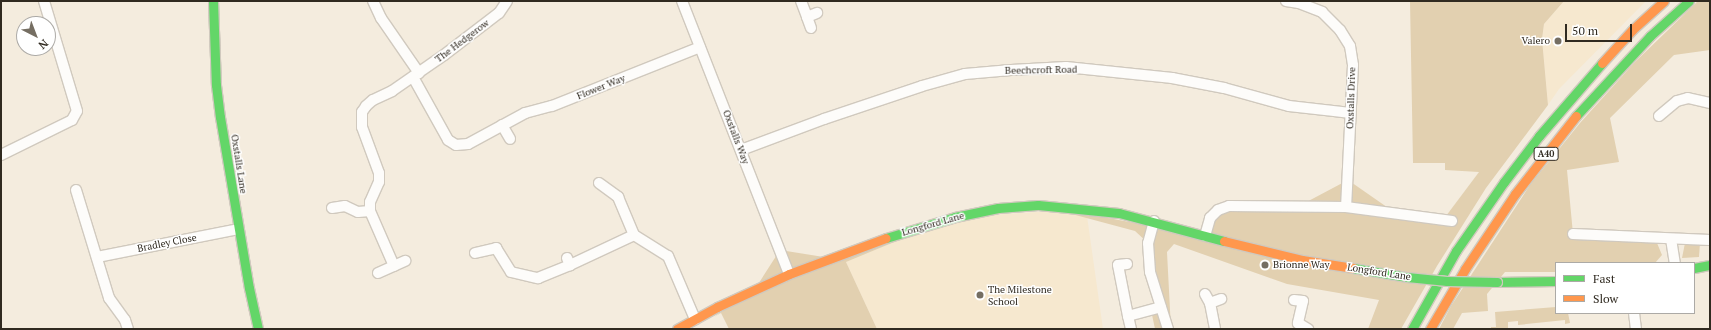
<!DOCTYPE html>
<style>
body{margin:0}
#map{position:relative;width:1711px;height:330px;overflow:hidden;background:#f4ecde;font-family:"PT Serif",serif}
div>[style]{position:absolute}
.built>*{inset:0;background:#f6e8cf}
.green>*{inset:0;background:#e2d0b0}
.roads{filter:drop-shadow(1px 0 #d0c9be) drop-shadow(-1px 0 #d0c9be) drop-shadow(0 1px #d0c9be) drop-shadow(0 -1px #d0c9be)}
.street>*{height:10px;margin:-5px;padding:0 5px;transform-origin:5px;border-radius:5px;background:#fdfcfa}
.fast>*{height:9px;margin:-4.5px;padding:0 4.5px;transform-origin:4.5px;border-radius:4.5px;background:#63d668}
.slow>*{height:9px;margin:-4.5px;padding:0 4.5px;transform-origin:4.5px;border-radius:4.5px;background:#ff974d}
.bridges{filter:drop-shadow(1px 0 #d0c9be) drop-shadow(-1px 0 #d0c9be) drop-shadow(0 1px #d0c9be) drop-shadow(0 -1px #d0c9be)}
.fast-bridge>*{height:9px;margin:-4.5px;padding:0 4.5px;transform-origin:4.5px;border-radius:4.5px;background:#63d668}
.dots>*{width:11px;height:11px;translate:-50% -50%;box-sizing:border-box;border:2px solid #fff;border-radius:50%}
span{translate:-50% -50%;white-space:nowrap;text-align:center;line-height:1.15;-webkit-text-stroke:3px #fff;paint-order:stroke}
.shield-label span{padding:1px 3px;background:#fff;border:1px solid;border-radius:3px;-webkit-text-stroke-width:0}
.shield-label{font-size:9px;color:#302a20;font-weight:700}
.street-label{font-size:10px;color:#302a20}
.poi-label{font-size:10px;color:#302a20}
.right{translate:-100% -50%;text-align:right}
.left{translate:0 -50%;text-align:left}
.frame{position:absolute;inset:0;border:2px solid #302a20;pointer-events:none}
.legend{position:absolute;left:1555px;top:262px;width:140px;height:52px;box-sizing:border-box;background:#fff;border:1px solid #acaaa6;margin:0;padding:5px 7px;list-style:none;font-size:12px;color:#302a20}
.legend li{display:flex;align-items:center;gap:8px;height:20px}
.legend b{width:20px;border:1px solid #acaaa6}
.north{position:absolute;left:16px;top:16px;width:40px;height:40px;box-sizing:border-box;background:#fff;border:1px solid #acaaa6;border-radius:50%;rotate:138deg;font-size:11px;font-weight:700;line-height:16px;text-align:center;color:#302a20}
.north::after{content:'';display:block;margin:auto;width:14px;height:18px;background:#756e62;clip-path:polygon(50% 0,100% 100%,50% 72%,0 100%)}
.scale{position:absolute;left:1565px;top:24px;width:67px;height:18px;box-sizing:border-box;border:2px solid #302a20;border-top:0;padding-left:5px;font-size:12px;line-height:14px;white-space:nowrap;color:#302a20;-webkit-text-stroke:3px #fff;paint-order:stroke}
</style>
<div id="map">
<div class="built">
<i style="clip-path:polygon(1564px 1px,1646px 1px,1559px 89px,1548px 105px,1542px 39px,1544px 24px)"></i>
<i style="clip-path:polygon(1086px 209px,1103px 329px,877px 329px,846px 262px,955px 217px)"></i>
</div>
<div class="green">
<i style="clip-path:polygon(1410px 1px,1564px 1px,1544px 24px,1542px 39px,1548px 105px,1486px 188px,1437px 266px,1401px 329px,1368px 329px,1379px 300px,1287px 284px,1174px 244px,1167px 252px,1171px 329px,1155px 329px,1151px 310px,1160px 307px,1148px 243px,1135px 231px,1038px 205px,1205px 236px,1218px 210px,1299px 206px,1348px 180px,1394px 212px,1443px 220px,1479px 172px,1445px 170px,1445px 163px,1413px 163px)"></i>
<i style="clip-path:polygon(1698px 1px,1710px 1px,1710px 50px,1674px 55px,1610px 118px,1619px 162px,1567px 170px,1573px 234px,1657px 243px,1662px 255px,1655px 263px,1556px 263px,1556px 272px,1505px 272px,1487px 294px,1488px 311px,1462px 313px,1453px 329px,1439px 329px,1451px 306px,1530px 185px,1580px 123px,1635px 62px)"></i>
<i style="clip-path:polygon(955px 217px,846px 262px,877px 329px,729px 329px,721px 313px,714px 317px,755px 289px,780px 250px,830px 258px)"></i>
<i style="clip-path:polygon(1685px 243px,1700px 243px,1699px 257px,1682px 258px)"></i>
<i style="clip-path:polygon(1556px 307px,1556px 313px,1568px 313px,1570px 323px,1565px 324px,1565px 320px,1518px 325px,1518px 321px,1508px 322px,1508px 329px,1491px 329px,1491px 327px,1496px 327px,1495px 312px)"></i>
</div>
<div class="roads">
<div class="street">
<i style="left:373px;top:1px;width:19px;rotate:65deg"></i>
<i style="left:381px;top:18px;width:67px;rotate:55.4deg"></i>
<i style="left:682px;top:1px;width:293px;rotate:68.6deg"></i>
<i style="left:801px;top:1px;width:17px;rotate:69deg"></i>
<i style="left:1286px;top:1px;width:13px;rotate:9deg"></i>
<i style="left:1299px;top:3px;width:25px;rotate:21deg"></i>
<i style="left:1322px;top:12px;width:25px;rotate:45deg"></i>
<i style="left:1340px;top:30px;width:19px;rotate:58deg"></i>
<i style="left:1350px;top:46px;width:19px;rotate:81deg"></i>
<i style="left:1353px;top:65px;width:142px;rotate:92.8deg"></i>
<i style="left:811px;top:28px;width:12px;rotate:-110deg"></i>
<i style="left:807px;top:17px;width:11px;rotate:-22deg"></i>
<i style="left:413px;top:77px;width:72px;rotate:60.9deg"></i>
<i style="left:448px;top:140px;width:9px;rotate:32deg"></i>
<i style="left:456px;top:145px;width:12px;rotate:-5deg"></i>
<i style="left:468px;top:144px;width:65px;rotate:-28.5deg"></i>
<i style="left:525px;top:113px;width:28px;rotate:-15deg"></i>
<i style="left:552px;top:106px;width:159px;rotate:-21.7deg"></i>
<i style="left:1659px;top:116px;width:23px;rotate:-40deg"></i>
<i style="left:1677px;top:101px;width:11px;rotate:-15deg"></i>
<i style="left:1688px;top:98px;width:23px;rotate:13deg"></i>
<i style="left:502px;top:125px;width:16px;rotate:60deg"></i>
<i style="left:741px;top:150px;width:89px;rotate:-20.5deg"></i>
<i style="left:824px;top:119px;width:103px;rotate:-18.6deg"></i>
<i style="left:922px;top:86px;width:45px;rotate:-15.6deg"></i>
<i style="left:965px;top:74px;width:46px;rotate:-5deg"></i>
<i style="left:1011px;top:70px;width:55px;rotate:-3.1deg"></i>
<i style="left:1066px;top:67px;width:107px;rotate:5.9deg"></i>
<i style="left:1172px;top:78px;width:53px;rotate:10.9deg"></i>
<i style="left:1224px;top:88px;width:67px;rotate:15.5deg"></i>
<i style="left:1289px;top:106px;width:62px;rotate:6.4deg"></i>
<i style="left:1px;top:155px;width:79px;rotate:-26.2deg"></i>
<i style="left:72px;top:120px;width:10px;rotate:-61deg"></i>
<i style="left:77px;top:111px;width:115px;rotate:-106.7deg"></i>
<i style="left:599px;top:183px;width:24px;rotate:36deg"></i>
<i style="left:618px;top:197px;width:41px;rotate:67.2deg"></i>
<i style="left:634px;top:235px;width:40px;rotate:32deg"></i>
<i style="left:668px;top:256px;width:69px;rotate:66.8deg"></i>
<i style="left:76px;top:190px;width:113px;rotate:73deg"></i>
<i style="left:109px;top:298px;width:27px;rotate:54deg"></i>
<i style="left:125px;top:320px;width:9px;rotate:72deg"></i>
<i style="left:332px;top:208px;width:13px;rotate:-9deg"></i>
<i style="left:345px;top:206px;width:14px;rotate:25deg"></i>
<i style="left:358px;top:212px;width:12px;rotate:-5deg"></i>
<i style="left:1154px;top:221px;width:23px;rotate:105deg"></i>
<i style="left:1148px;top:243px;width:29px;rotate:86deg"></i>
<i style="left:1150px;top:272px;width:60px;rotate:72.5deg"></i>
<i style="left:1573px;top:234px;width:137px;rotate:2.5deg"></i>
<i style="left:1205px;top:236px;width:19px;rotate:-74deg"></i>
<i style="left:1210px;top:218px;width:11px;rotate:-45deg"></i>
<i style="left:1218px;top:210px;width:12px;rotate:-20deg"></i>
<i style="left:1229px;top:206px;width:117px;rotate:0.5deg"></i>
<i style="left:1346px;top:207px;width:107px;rotate:7.5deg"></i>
<i style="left:1671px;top:239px;width:24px;rotate:81deg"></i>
<i style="left:475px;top:253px;width:22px;rotate:-13deg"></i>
<i style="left:496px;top:248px;width:28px;rotate:58deg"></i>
<i style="left:511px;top:272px;width:28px;rotate:13deg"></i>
<i style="left:538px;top:278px;width:35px;rotate:-22deg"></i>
<i style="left:97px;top:257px;width:144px;rotate:-11.2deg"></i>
<i style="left:567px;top:258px;width:8px;rotate:67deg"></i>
<i style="left:570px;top:265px;width:71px;rotate:-25.1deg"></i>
<i style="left:1127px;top:264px;width:9px;rotate:174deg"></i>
<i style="left:1118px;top:265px;width:52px;rotate:78.9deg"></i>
<i style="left:394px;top:266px;width:60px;rotate:-113.6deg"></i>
<i style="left:370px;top:211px;width:9px;rotate:-90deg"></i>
<i style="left:370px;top:202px;width:22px;rotate:-66deg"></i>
<i style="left:379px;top:182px;width:9px;rotate:-90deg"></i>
<i style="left:379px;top:173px;width:49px;rotate:-110.3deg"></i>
<i style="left:362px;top:127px;width:15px;rotate:-90deg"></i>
<i style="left:362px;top:112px;width:7px;rotate:-56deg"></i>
<i style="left:366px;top:106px;width:9px;rotate:-41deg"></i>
<i style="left:373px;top:100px;width:21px;rotate:-25deg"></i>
<i style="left:392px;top:91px;width:63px;rotate:-34.7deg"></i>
<i style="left:444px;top:55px;width:69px;rotate:-37.4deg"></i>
<i style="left:499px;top:13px;width:14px;rotate:-56deg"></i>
<i style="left:378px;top:273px;width:30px;rotate:-24deg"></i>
<i style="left:1205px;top:294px;width:10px;rotate:61deg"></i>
<i style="left:1210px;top:303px;width:26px;rotate:79deg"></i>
<i style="left:1294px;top:300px;width:9px;rotate:6deg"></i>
<i style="left:1303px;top:301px;width:23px;rotate:103deg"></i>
<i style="left:1298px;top:323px;width:12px;rotate:31deg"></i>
<i style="left:1210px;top:303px;width:12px;rotate:-20deg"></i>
<i style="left:1634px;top:313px;width:16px;rotate:83deg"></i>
<i style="left:1131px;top:329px;width:13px;rotate:-103deg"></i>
<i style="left:1128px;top:316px;width:34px;rotate:-15deg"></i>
</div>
<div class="fast">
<i style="left:213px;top:1px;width:84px;rotate:88deg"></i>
<i style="left:216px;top:85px;width:32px;rotate:83deg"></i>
<i style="left:220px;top:117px;width:173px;rotate:80.4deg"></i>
<i style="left:249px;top:288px;width:42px;rotate:77.6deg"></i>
<i style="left:1576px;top:116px;width:109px;rotate:-47.2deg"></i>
<i style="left:1650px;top:36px;width:52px;rotate:-41.9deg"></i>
<i style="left:886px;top:238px;width:72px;rotate:-16.9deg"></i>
<i style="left:955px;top:217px;width:44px;rotate:-11.8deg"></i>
<i style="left:998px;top:208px;width:40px;rotate:-4.3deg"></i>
<i style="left:1038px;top:205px;width:81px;rotate:5.6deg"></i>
<i style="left:1119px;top:213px;width:109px;rotate:14.9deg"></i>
<i style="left:1353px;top:268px;width:55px;rotate:9.5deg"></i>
<i style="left:1694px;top:268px;width:16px;rotate:-11deg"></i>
<i style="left:1497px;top:282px;width:59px;rotate:-1deg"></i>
<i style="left:1412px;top:329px;width:90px;rotate:-60.6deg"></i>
<i style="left:1456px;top:251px;width:84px;rotate:-55.2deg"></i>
<i style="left:1504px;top:182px;width:58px;rotate:-52.7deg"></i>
<i style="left:1539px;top:136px;width:96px;rotate:-49.2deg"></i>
</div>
<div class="slow">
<i style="left:1602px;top:63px;width:45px;rotate:-47.7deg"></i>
<i style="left:1632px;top:30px;width:43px;rotate:-42.2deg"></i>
<i style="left:1224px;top:241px;width:80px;rotate:13.7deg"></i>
<i style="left:1302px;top:260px;width:52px;rotate:8.9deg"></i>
<i style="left:677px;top:329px;width:46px;rotate:-28.8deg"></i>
<i style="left:717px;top:307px;width:79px;rotate:-24.6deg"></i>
<i style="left:789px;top:274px;width:103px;rotate:-20.4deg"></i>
<i style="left:1430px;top:329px;width:69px;rotate:-59.7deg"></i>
<i style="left:1465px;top:269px;width:90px;rotate:-56.3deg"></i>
<i style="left:1515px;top:194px;width:99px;rotate:-52deg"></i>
</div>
</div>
<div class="bridges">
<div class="fast-bridge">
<i style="left:1407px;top:277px;width:40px;rotate:5.7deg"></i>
<i style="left:1447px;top:281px;width:50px;rotate:1.1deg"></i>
</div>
</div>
<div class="dots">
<i style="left:1558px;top:41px;background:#756e62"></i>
<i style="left:1265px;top:265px;background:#756e62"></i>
<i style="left:980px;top:295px;background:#756e62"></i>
</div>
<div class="shield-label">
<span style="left:1546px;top:154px">A40</span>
</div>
<div class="street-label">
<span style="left:462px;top:41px;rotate:-37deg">The Hedgerow</span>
<span style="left:1041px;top:70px;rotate:-1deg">Beechcroft Road</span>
<span style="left:601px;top:87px;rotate:-22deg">Flower Way</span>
<span style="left:1351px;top:98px;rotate:-88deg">Oxstalls Drive</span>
<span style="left:736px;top:137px;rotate:69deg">Oxstalls Way</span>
<span style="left:239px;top:164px;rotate:81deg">Oxstalls Lane</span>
<span style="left:933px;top:224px;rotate:-16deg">Longford Lane</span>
<span style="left:167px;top:243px;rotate:-11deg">Bradley Close</span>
<span style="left:1379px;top:272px;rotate:9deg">Longford Lane</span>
</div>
<div class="poi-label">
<span class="right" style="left:1550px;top:41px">Valero</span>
<span class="left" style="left:1273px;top:265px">Brionne Way</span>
<span class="left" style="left:988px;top:295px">The Milestone<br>School</span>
</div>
<div class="frame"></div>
<ul class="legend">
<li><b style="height:5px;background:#63d668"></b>Fast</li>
<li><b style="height:5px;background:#ff974d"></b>Slow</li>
</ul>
<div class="north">N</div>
<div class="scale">50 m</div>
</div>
